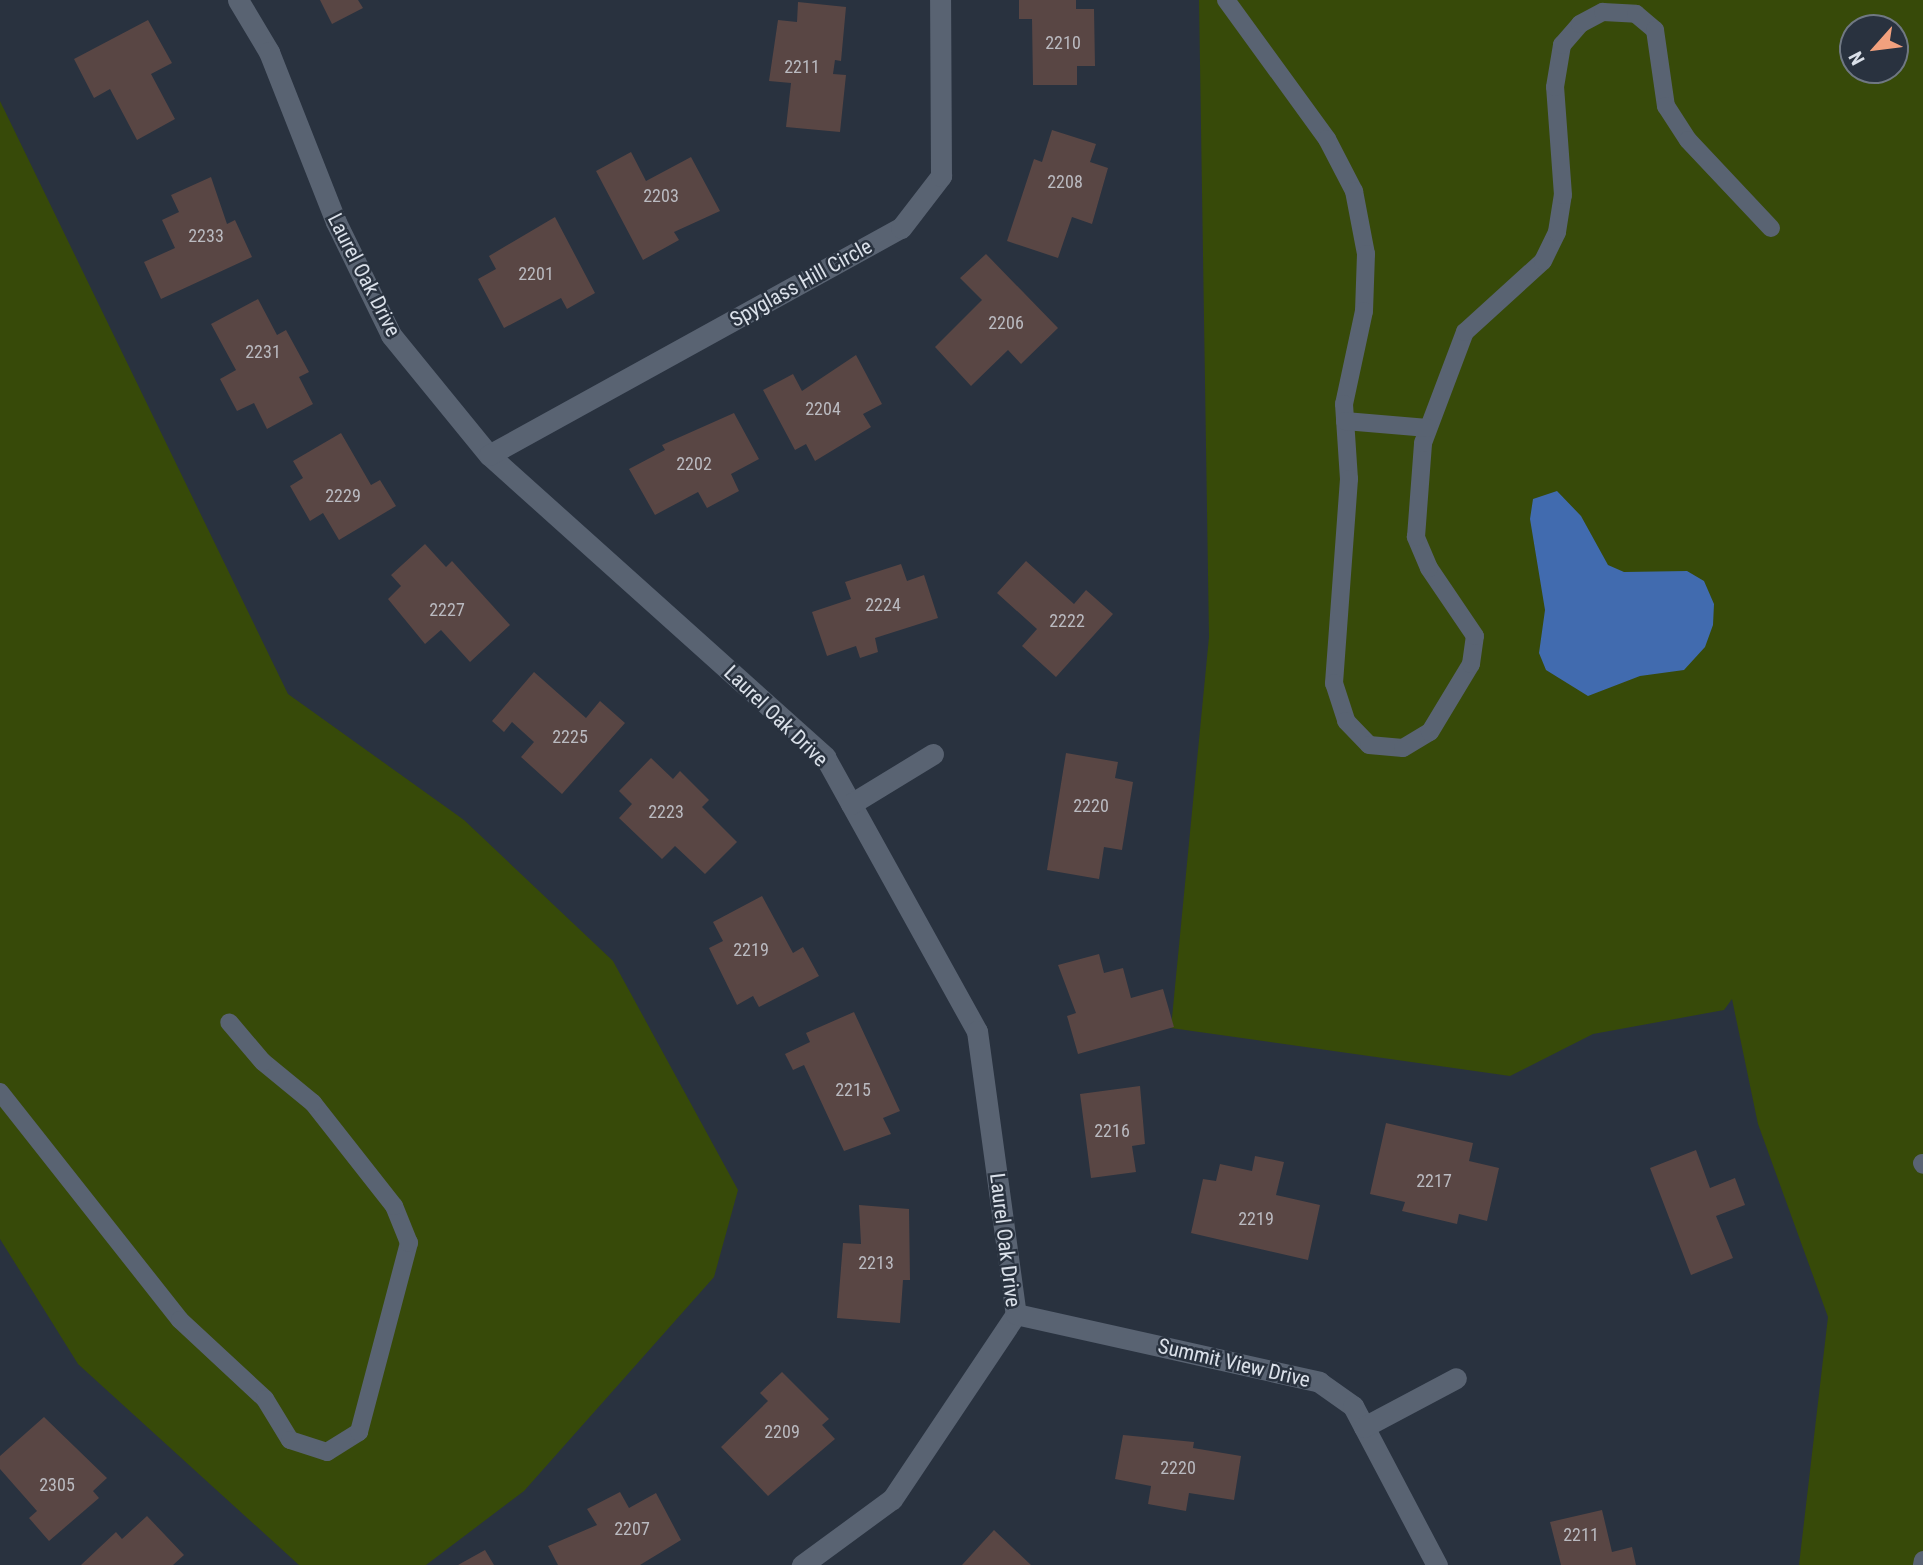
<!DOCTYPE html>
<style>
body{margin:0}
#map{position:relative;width:1923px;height:1565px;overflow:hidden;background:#29323f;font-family:"Roboto Condensed",sans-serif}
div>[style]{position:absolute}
.green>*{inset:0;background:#374a09}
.water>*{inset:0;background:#416baf}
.building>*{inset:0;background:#594644}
.service>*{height:18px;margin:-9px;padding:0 9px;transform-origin:9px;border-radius:9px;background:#596372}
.minor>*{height:21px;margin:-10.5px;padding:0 10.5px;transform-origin:10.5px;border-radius:10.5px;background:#596372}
span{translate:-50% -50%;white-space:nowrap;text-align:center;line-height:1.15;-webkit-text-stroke:5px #29323f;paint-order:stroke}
.number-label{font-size:18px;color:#babac0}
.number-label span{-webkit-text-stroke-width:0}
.street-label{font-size:21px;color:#dae0e9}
.north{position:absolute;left:1839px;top:14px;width:70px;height:70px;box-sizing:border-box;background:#29323f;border:2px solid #707883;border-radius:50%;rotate:242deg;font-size:19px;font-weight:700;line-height:28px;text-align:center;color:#dae0e9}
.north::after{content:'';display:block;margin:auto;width:24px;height:32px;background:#f2a17e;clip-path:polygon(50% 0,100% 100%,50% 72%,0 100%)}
</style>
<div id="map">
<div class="green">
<i style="clip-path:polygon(evenodd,1199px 0,1923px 0,1923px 1565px,1799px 1565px,1828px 1317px,1758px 1124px,1732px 999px,1724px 1010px,1593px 1034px,1510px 1076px,1171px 1028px,1209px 637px,1199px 0,1853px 28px,1895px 28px,1895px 70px,1853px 70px,1853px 28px)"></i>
<i style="clip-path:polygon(0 101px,288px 694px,464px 820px,613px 961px,738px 1190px,714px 1277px,524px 1491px,426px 1565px,299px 1565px,78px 1364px,0 1239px)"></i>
</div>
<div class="water">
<i style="clip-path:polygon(1557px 491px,1581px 516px,1608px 565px,1624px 572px,1687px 571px,1704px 581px,1714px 604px,1713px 625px,1705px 647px,1684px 670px,1640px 676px,1588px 696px,1546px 670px,1539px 653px,1545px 610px,1530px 519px,1533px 499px)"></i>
</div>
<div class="building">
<i style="clip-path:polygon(320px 0,358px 0,363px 8px,332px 24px)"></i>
<i style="clip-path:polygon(1019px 0,1076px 0,1076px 9px,1094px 9px,1095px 66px,1077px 66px,1077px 85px,1033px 85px,1032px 19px,1019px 19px)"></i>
<i style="clip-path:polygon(798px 2px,846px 7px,841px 61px,835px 60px,833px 74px,846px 75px,840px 132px,786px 127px,791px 83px,769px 81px,778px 20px,797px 22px)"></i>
<i style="clip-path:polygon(148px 20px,172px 63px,151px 74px,175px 119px,137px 140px,110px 89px,94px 98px,74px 59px)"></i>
<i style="clip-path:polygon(1052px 130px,1096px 144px,1090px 162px,1108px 168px,1092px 224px,1072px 217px,1058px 258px,1007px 241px,1034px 159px,1042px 162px)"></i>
<i style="clip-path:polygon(631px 152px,646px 181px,691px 157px,720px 211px,674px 232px,679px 240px,643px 260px,596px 171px)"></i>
<i style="clip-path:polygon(211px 177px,227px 224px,235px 220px,252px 257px,161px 299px,144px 262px,175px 248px,162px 220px,179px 212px,171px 195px)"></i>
<i style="clip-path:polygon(555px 217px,595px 293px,567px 309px,561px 298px,504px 328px,478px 279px,496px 269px,489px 256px)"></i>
<i style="clip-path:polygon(986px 254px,1058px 328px,1021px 364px,1008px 350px,971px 386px,935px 347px,982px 300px,960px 278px)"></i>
<i style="clip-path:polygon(258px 299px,277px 335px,286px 330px,309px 372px,299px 377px,313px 404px,267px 429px,254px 403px,237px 411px,220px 379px,236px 370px,211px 324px)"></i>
<i style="clip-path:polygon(856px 355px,882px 404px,863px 414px,871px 427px,815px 461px,806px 444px,795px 450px,763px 390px,793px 374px,802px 391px)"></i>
<i style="clip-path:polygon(734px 413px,759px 459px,731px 474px,739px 491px,707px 508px,698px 492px,655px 515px,629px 469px,665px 450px,662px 445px)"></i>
<i style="clip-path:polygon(341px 433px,371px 485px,380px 480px,396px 506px,339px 540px,323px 513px,310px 521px,290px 486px,303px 478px,293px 461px)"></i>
<i style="clip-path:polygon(425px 544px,446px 567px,452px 561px,510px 625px,470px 662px,441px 630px,425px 644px,388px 599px,401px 586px,391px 575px)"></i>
<i style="clip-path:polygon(1026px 561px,1074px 604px,1086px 590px,1113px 614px,1056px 677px,1022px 646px,1037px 629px,997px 593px)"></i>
<i style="clip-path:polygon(901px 564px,907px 581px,924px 575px,938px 618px,875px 638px,878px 652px,860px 658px,856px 646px,827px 656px,812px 612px,851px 599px,845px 582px)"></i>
<i style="clip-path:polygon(534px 672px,586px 718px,600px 701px,625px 723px,562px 794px,521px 757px,534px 742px,512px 722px,504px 732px,492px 721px)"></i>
<i style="clip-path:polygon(1066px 753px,1118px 762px,1115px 778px,1133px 782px,1122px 850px,1104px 847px,1099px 879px,1047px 870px)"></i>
<i style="clip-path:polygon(651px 758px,673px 779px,680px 771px,709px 800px,702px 807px,737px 842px,705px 874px,675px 846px,662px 859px,619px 818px,632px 804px,619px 791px)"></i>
<i style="clip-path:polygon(762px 896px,793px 953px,803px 947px,819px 976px,759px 1007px,753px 996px,737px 1005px,709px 948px,723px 941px,713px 922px)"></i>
<i style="clip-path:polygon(1099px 954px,1104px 973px,1123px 968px,1131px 998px,1163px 989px,1174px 1027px,1078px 1054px,1067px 1016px,1076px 1013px,1058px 965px)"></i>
<i style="clip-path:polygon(854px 1012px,900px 1111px,883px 1118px,891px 1134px,844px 1151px,804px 1065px,793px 1070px,785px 1054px,810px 1042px,806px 1033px)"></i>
<i style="clip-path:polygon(1140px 1086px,1145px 1144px,1132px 1146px,1136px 1172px,1091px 1178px,1080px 1094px)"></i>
<i style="clip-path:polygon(1386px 1123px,1473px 1143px,1469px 1161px,1499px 1168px,1487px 1221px,1459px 1214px,1457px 1224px,1402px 1211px,1405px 1202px,1370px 1194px)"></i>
<i style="clip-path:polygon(1696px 1150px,1710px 1188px,1735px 1178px,1745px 1205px,1716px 1216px,1733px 1258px,1691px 1275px,1650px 1168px)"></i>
<i style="clip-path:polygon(1255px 1156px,1284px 1162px,1276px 1195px,1320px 1205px,1308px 1260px,1191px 1233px,1203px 1179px,1216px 1181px,1220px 1164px,1252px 1171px)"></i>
<i style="clip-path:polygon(859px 1205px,909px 1209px,910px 1280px,903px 1280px,900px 1323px,837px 1318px,843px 1243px,861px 1244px)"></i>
<i style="clip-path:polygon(782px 1372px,829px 1419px,822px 1425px,835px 1439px,768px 1496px,721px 1447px,768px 1401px,760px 1393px)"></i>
<i style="clip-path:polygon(44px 1417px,107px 1478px,93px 1491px,99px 1498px,49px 1541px,29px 1518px,37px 1511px,0 1469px,0 1456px)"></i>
<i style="clip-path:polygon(1123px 1435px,1194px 1442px,1193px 1448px,1241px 1456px,1234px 1500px,1189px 1493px,1186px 1511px,1148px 1504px,1151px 1486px,1115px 1479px)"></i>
<i style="clip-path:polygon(620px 1492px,629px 1508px,656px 1493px,681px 1540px,640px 1565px,558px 1565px,548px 1546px,597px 1525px,587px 1509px)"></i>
<i style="clip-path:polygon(1602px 1510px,1612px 1552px,1632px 1547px,1636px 1565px,1561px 1565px,1550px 1522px)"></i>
<i style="clip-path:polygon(147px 1516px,184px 1555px,173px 1565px,81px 1565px,116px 1532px,122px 1539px)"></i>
<i style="clip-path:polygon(994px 1530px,1031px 1565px,962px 1565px)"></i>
<i style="clip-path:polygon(485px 1550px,494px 1565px,458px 1565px)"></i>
</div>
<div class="service">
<i style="left:1226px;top:0;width:172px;rotate:54deg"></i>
<i style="left:1327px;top:139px;width:59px;rotate:62.6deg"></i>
<i style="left:1354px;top:191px;width:64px;rotate:79.2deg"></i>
<i style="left:1366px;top:254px;width:57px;rotate:92deg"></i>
<i style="left:1364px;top:311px;width:95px;rotate:102.1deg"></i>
<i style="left:1344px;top:404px;width:75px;rotate:86.2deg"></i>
<i style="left:1349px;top:479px;width:205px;rotate:94.2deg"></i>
<i style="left:1334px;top:683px;width:40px;rotate:72deg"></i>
<i style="left:1346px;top:721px;width:33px;rotate:46deg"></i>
<i style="left:1369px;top:745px;width:34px;rotate:5deg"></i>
<i style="left:1403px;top:748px;width:31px;rotate:-31deg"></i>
<i style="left:1430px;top:732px;width:79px;rotate:-58.9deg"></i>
<i style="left:1471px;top:664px;width:28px;rotate:-82deg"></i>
<i style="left:1475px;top:636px;width:82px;rotate:-124.1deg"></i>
<i style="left:1429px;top:568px;width:34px;rotate:-113deg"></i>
<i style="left:1416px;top:537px;width:94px;rotate:-85.7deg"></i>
<i style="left:1423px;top:443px;width:119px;rotate:-69.3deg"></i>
<i style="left:1465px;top:332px;width:105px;rotate:-42.3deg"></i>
<i style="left:1543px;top:261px;width:32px;rotate:-64deg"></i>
<i style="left:1557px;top:232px;width:37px;rotate:-81deg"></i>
<i style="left:1563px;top:195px;width:108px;rotate:-94.2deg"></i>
<i style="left:1555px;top:87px;width:43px;rotate:-80.5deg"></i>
<i style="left:1562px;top:45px;width:28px;rotate:-49deg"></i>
<i style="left:1580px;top:24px;width:26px;rotate:-28deg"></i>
<i style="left:1603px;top:12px;width:33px;rotate:3deg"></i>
<i style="left:1636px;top:14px;width:25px;rotate:40deg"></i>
<i style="left:1655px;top:30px;width:77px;rotate:81.8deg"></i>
<i style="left:1666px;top:106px;width:40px;rotate:57.1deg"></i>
<i style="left:1688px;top:140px;width:121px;rotate:46.7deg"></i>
<i style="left:1345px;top:421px;width:83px;rotate:4.8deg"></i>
<i style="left:0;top:1092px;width:290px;rotate:51.7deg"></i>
<i style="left:180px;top:1320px;width:116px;rotate:42.9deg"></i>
<i style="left:265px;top:1399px;width:48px;rotate:58.6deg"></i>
<i style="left:290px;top:1440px;width:39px;rotate:18deg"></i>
<i style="left:327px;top:1452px;width:38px;rotate:-32deg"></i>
<i style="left:359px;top:1432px;width:196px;rotate:-75.2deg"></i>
<i style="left:409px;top:1243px;width:40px;rotate:-112deg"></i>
<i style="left:394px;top:1206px;width:131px;rotate:-128.2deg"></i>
<i style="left:313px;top:1103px;width:65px;rotate:-140.6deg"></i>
<i style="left:263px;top:1062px;width:52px;rotate:-130.4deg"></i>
<i style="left:1922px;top:1163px;width:2px;rotate:63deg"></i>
<i style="left:1922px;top:1565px;width:5px;rotate:-79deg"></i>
</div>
<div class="minor">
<i style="left:238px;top:0;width:61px;rotate:59.2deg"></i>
<i style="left:269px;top:52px;width:183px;rotate:68.5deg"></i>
<i style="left:336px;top:222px;width:126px;rotate:64deg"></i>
<i style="left:391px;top:335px;width:155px;rotate:50.8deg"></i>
<i style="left:489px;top:455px;width:452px;rotate:41.9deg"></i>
<i style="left:825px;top:757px;width:313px;rotate:61deg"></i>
<i style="left:977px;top:1031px;width:286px;rotate:82.2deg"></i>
<i style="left:1016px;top:1314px;width:223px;rotate:123.8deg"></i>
<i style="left:892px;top:1499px;width:112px;rotate:143.7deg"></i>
<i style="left:489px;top:455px;width:470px;rotate:-28.9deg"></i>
<i style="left:901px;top:228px;width:66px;rotate:-52.4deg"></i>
<i style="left:941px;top:176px;width:176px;rotate:-90.3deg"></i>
<i style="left:851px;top:804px;width:96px;rotate:-31.4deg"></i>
<i style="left:1016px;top:1314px;width:311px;rotate:12.6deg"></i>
<i style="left:1319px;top:1382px;width:42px;rotate:35.2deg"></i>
<i style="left:1353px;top:1406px;width:180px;rotate:62.2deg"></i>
<i style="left:1364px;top:1427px;width:104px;rotate:-28deg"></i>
</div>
<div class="number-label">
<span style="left:1063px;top:43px">2210</span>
<span style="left:802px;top:67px">2211</span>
<span style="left:1065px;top:182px">2208</span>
<span style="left:661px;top:196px">2203</span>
<span style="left:206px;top:236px">2233</span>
<span style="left:536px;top:274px">2201</span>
<span style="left:1006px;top:323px">2206</span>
<span style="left:263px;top:352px">2231</span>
<span style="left:823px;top:409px">2204</span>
<span style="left:694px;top:464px">2202</span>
<span style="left:343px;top:496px">2229</span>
<span style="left:883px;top:605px">2224</span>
<span style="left:447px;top:610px">2227</span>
<span style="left:1067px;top:621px">2222</span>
<span style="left:570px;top:737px">2225</span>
<span style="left:1091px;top:806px">2220</span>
<span style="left:666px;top:812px">2223</span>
<span style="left:751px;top:950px">2219</span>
<span style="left:853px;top:1090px">2215</span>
<span style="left:1112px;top:1131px">2216</span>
<span style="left:1434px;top:1181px">2217</span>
<span style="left:1256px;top:1219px">2219</span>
<span style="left:876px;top:1263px">2213</span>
<span style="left:782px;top:1432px">2209</span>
<span style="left:1178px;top:1468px">2220</span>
<span style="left:57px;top:1485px">2305</span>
<span style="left:632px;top:1529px">2207</span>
<span style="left:1581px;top:1535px">2211</span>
</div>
<div class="street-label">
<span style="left:364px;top:275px;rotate:63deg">Laurel Oak Drive</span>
<span style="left:801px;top:283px;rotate:-29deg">Spyglass Hill Circle</span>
<span style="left:776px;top:716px;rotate:44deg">Laurel Oak Drive</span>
<span style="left:1005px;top:1240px;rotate:83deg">Laurel Oak Drive</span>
<span style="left:1234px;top:1363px;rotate:13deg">Summit View Drive</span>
</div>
<div class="north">N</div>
</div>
